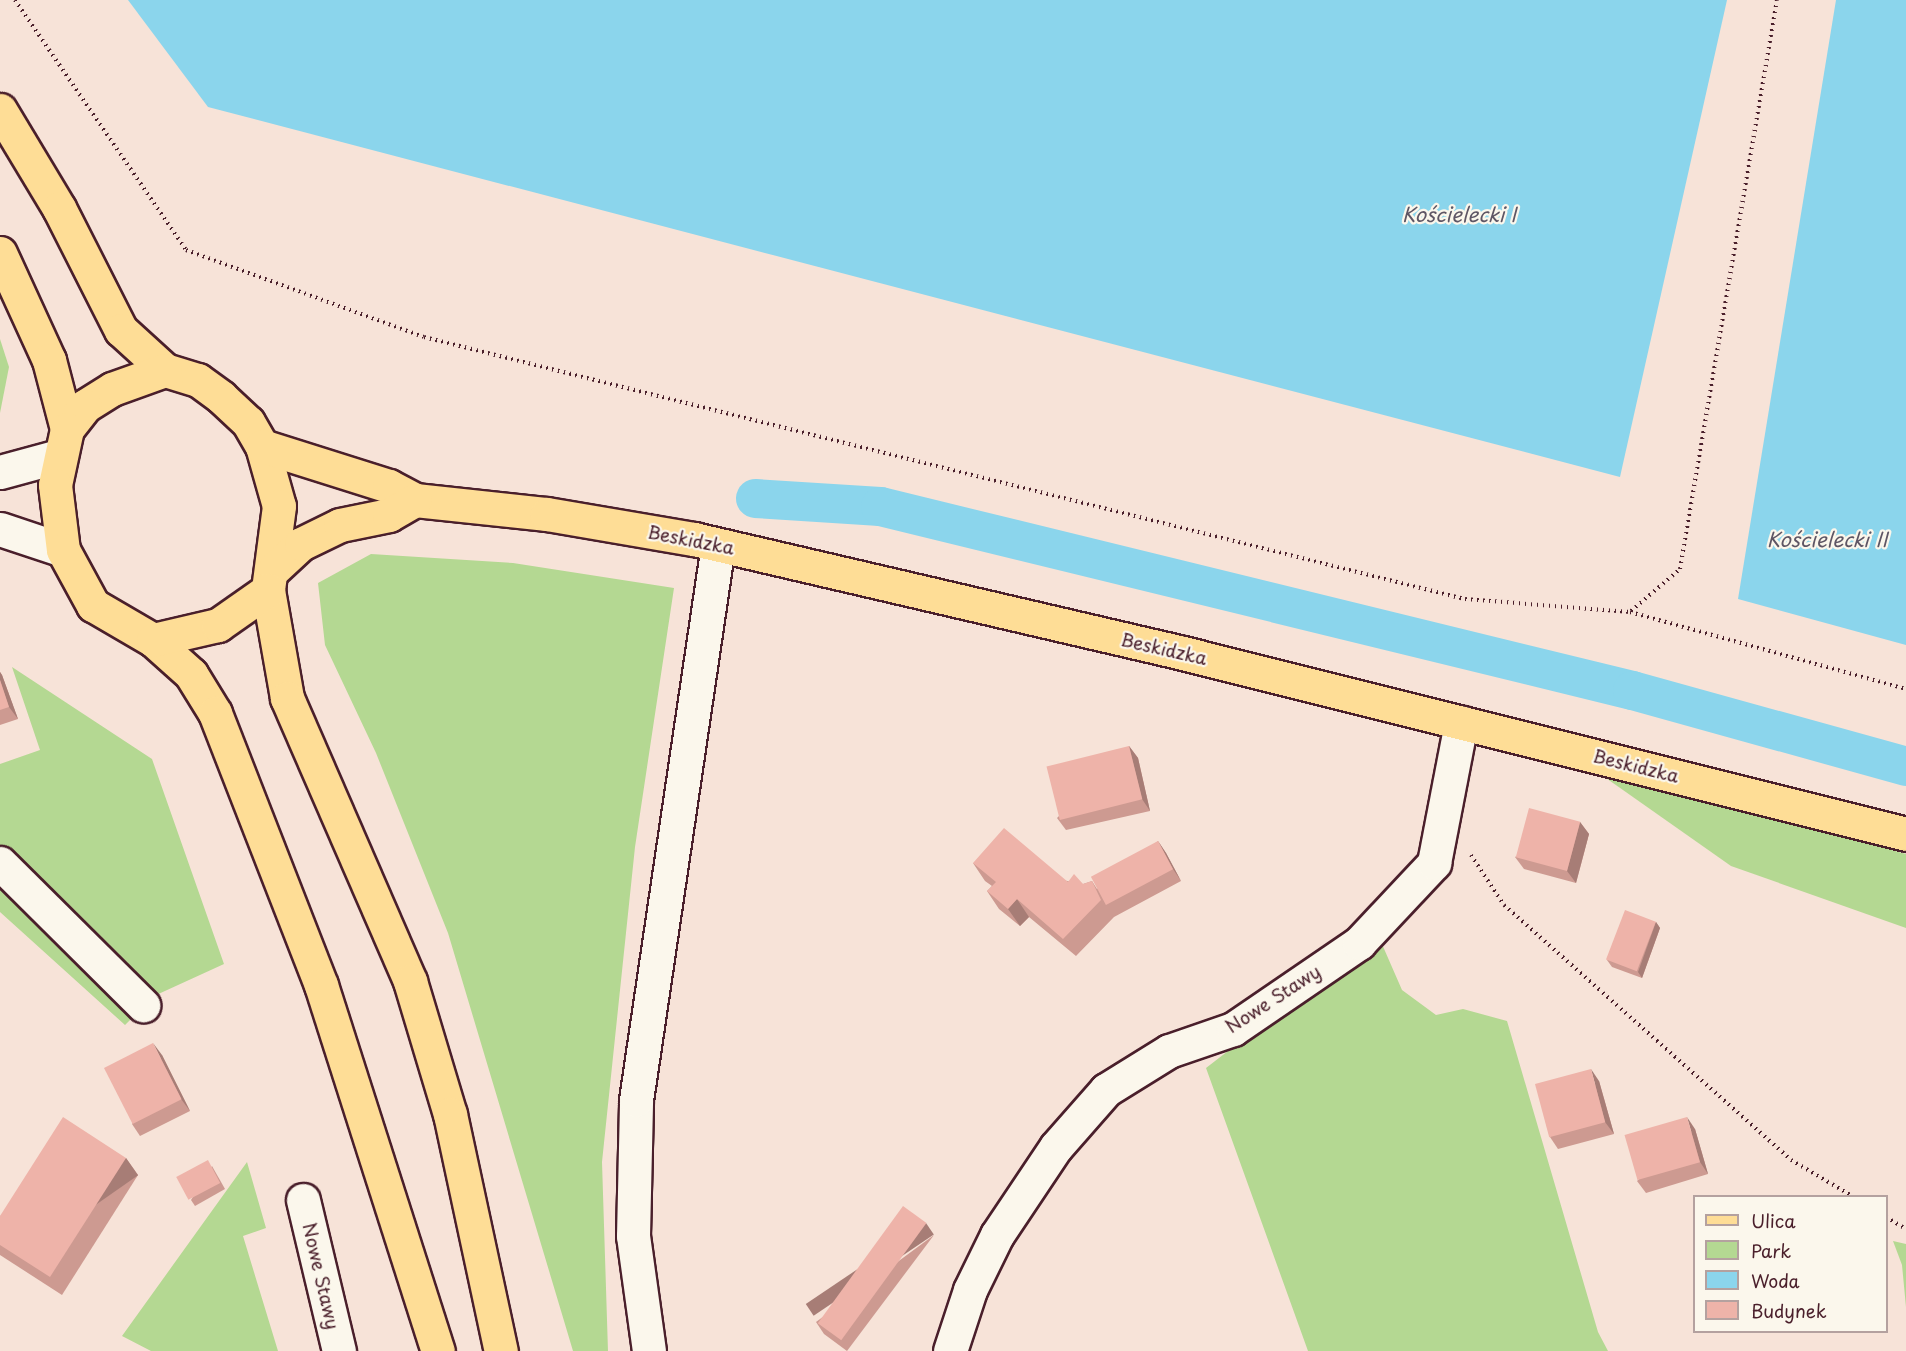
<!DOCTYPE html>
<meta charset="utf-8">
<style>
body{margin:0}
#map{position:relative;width:1906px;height:1351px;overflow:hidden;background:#f7e3d8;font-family:"Playpen Sans",sans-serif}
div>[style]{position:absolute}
.green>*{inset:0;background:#b4d892}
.water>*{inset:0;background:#8bd5ec}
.canal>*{height:39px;margin:-19.5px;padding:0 19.5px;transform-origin:19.5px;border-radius:19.5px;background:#8bd5ec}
.path>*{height:4px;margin-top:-2px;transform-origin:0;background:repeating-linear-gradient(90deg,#4a1f2b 0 1.5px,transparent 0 6px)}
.roads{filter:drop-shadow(2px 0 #4a1f2b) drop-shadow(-2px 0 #4a1f2b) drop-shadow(0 2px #4a1f2b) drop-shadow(0 -2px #4a1f2b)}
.minor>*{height:33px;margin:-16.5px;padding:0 16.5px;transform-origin:16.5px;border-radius:16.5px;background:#fbf7ec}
.major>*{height:33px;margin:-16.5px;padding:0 16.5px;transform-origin:16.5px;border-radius:16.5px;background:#fedd96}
.wall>*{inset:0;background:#cd9a91}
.shaded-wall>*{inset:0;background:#a77d76;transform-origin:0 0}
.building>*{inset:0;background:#eeb3a9;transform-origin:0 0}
span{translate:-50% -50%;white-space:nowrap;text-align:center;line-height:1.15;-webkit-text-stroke:4.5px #fbf7ec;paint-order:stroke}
.street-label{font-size:18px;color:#4a1f2b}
.water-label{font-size:20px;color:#5e5665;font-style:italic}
.legend{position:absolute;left:1693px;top:1195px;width:195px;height:138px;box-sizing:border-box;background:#fbf7ec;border:2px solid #b4a19f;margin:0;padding:8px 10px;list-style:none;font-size:18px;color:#4a1f2b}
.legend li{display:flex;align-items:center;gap:12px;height:30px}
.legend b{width:30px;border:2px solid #b4a19f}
</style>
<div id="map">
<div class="green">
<i style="clip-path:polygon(0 339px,9px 367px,0 413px)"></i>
<i style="clip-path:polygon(371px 554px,513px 563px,674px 588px,635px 847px,602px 1162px,608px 1351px,573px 1351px,448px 933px,376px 753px,325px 645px,318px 583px)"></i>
<i style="clip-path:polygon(12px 667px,152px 759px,224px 964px,154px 996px,125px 1025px,0 912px,0 764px,40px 750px)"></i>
<i style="clip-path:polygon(1586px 764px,1906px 854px,1906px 928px,1731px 866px)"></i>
<i style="clip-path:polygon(1378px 935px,1402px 990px,1436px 1015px,1463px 1009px,1507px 1021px,1598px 1332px,1608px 1351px,1308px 1351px,1206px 1068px)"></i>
<i style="clip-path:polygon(247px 1162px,266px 1228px,243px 1236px,278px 1351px,151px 1351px,122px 1336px)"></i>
<i style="clip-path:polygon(1893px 1241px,1906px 1244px,1906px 1307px,1902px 1265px)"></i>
</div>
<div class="water">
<i style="clip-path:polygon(128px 0,1727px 0,1620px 477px,208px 107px)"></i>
<i style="clip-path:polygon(1836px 0,1906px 0,1906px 645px,1738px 599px)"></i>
</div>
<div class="canal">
<i style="left:755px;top:498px;width:125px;rotate:3.7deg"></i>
<i style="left:880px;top:506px;width:774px;rotate:13.75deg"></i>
<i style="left:1632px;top:690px;width:284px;rotate:15.5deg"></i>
</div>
<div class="path">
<i style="left:15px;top:0;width:303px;rotate:55.6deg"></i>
<i style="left:186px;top:250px;width:253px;rotate:20.1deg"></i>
<i style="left:424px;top:337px;width:1073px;rotate:14.13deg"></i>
<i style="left:1465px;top:599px;width:166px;rotate:4.5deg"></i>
<i style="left:1630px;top:612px;width:287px;rotate:15.6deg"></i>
<i style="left:1631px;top:611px;width:65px;rotate:-40.6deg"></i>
<i style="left:1680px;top:569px;width:577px;rotate:-80.33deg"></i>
<i style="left:1471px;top:855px;width:60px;rotate:56.6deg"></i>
<i style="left:1504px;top:905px;width:384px;rotate:41.6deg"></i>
<i style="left:1791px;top:1160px;width:71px;rotate:30.5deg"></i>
<i style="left:1886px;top:1217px;width:23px;rotate:31deg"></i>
</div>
<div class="roads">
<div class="minor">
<i style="left:0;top:472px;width:61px;rotate:-15.2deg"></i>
<i style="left:0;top:529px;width:66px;rotate:18.4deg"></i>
<i style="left:0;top:863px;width:202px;rotate:44.8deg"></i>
<i style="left:303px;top:1200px;width:155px;rotate:76.6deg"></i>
<i style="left:649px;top:1351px;width:116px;rotate:-97.9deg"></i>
<i style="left:633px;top:1236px;width:136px;rotate:-88.7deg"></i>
<i style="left:636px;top:1100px;width:561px;rotate:-81.6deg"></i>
<i style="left:950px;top:1351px;width:64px;rotate:-71.8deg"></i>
<i style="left:970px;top:1290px;width:61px;rotate:-63.9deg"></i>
<i style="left:997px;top:1235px;width:106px;rotate:-56.2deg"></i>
<i style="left:1056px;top:1147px;width:76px;rotate:-48.7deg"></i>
<i style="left:1106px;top:1090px;width:74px;rotate:-31.8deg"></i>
<i style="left:1169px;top:1051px;width:68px;rotate:-19deg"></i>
<i style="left:1233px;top:1029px;width:153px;rotate:-34.3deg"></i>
<i style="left:1359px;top:943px;width:110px;rotate:-46.8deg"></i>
<i style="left:1434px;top:863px;width:143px;rotate:-79.1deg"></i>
</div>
<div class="major">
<i style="left:0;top:110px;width:114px;rotate:59deg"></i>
<i style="left:59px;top:208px;width:137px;rotate:63.1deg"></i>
<i style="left:121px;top:330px;width:59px;rotate:42.3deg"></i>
<i style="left:165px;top:370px;width:34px;rotate:17deg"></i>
<i style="left:198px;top:380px;width:29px;rotate:36deg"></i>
<i style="left:221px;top:397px;width:37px;rotate:43deg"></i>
<i style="left:248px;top:422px;width:28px;rotate:60deg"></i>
<i style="left:262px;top:446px;width:62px;rotate:74.2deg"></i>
<i style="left:279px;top:506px;width:85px;rotate:97.5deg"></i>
<i style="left:268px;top:590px;width:110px;rotate:80deg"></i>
<i style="left:287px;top:698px;width:309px;rotate:66.5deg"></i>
<i style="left:410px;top:981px;width:139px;rotate:73.3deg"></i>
<i style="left:450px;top:1114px;width:242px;rotate:77.9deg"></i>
<i style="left:0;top:253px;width:118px;rotate:65.4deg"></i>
<i style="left:49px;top:360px;width:71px;rotate:75.4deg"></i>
<i style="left:165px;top:370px;width:56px;rotate:160.3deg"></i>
<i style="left:112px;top:389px;width:32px;rotate:148deg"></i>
<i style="left:85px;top:406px;width:29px;rotate:128deg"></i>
<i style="left:67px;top:429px;width:57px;rotate:102.1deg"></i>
<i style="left:55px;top:485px;width:65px;rotate:83deg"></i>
<i style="left:63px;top:550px;width:63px;rotate:61.4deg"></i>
<i style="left:93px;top:605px;width:69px;rotate:30.3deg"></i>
<i style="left:153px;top:640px;width:51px;rotate:41.8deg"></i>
<i style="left:191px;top:674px;width:46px;rotate:58.4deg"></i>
<i style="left:215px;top:713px;width:292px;rotate:68.7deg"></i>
<i style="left:321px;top:985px;width:384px;rotate:72.3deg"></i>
<i style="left:262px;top:446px;width:133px;rotate:17.5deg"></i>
<i style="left:389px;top:486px;width:30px;rotate:28deg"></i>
<i style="left:415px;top:500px;width:133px;rotate:6.1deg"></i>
<i style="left:547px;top:514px;width:149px;rotate:9.7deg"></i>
<i style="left:694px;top:539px;width:502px;rotate:13.12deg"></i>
<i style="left:1183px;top:653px;width:745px;rotate:14.05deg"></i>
<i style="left:275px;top:568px;width:35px;rotate:-43deg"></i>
<i style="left:301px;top:544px;width:43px;rotate:-26deg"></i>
<i style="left:340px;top:525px;width:50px;rotate:-11.5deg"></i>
<i style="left:389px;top:515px;width:30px;rotate:-30deg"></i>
<i style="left:153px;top:640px;width:67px;rotate:-13deg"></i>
<i style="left:218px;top:625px;width:61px;rotate:-35deg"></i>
</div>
</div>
<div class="wall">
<i style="clip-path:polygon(0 672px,2px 675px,18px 719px,0 725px)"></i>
<i style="clip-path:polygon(1129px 746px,1138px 758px,1150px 811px,1066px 830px,1057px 818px)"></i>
<i style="clip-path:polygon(1580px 822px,1589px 834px,1576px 883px,1524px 869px,1515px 857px)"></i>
<i style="clip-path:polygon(1158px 841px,1166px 853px,1181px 881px,1114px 917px,1076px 956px,1029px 917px,1020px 926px,999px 909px,987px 891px,992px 886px,985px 881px,973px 863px,1083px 884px,1092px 881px,1097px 889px)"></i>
<i style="clip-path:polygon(1656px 922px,1660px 928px,1642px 978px,1612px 967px,1607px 960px)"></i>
<i style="clip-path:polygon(162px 1055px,190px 1111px,140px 1136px,132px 1124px)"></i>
<i style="clip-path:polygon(1599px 1081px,1614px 1134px,1558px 1149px,1550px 1137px)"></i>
<i style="clip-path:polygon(1695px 1129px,1708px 1174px,1646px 1193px,1637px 1181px)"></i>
<i style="clip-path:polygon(126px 1158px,138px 1175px,62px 1295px,0 1255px,0 1216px)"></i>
<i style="clip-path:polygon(212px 1166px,225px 1189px,195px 1206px,191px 1200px)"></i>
<i style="clip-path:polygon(934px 1235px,847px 1351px,824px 1334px,816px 1322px)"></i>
</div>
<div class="shaded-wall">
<i style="clip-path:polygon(0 672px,2px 675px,18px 719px,9px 707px,0 680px)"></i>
<i style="clip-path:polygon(1129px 746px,1138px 758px,1150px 811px,1142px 799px)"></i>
<i style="clip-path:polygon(1580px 822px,1589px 834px,1576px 883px,1567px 871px)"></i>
<i style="clip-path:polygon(1158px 841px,1166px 853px,1181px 881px,1173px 869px)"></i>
<i style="clip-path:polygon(1017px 899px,1029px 917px,1020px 926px,1008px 909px)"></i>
<i style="clip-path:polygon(1656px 922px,1660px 928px,1642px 978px,1638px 972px)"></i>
<i style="clip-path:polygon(153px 1043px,162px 1055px,190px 1111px,181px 1099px)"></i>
<i style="clip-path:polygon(1591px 1069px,1599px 1081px,1614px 1134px,1605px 1122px)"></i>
<i style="clip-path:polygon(1687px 1117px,1695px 1129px,1708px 1174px,1700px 1162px)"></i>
<i style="left:126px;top:1158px;width:21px;height:141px;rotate:55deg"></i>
<i style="left:926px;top:1223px;width:14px;height:145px;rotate:56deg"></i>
</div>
<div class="building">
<i style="clip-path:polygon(0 680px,9px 707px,0 710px)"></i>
<i style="left:1129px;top:746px;width:55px;height:85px;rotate:76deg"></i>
<i style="left:1529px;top:808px;width:53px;height:51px;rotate:15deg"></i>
<i style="clip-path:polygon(1004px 828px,1068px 882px,1074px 874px,1083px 884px,1092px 881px,1101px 900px,1063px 939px,1017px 899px,1008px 909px,987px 891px,996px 882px,973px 863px)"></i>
<i style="left:1158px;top:841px;width:32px;height:76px;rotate:62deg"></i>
<i style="left:1625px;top:910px;width:33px;height:53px;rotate:21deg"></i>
<i style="left:153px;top:1043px;width:63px;height:55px;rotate:63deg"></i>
<i style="left:1591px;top:1069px;width:55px;height:58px;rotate:75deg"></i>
<i style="clip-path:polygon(63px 1117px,126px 1158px,50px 1277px,0 1245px,0 1216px)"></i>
<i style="left:1687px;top:1117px;width:47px;height:65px;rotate:74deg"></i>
<i style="left:208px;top:1160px;width:26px;height:36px;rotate:62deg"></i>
<i style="left:903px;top:1206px;width:29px;height:145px;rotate:36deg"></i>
</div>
<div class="street-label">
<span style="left:691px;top:540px;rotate:11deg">Beskidzka</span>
<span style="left:1164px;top:649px;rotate:13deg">Beskidzka</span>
<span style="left:1636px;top:766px;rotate:14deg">Beskidzka</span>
<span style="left:1273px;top:999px;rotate:-33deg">Nowe Stawy</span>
<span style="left:321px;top:1276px;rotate:77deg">Nowe Stawy</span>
</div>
<div class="water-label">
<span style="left:1459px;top:214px">Kościelecki I</span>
<span style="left:1827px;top:539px">Kościelecki II</span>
</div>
<ul class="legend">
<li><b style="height:8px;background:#fedd96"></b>Ulica</li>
<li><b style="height:16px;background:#b4d892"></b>Park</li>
<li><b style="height:16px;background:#8bd5ec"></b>Woda</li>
<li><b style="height:16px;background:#eeb3a9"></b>Budynek</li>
</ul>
</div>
